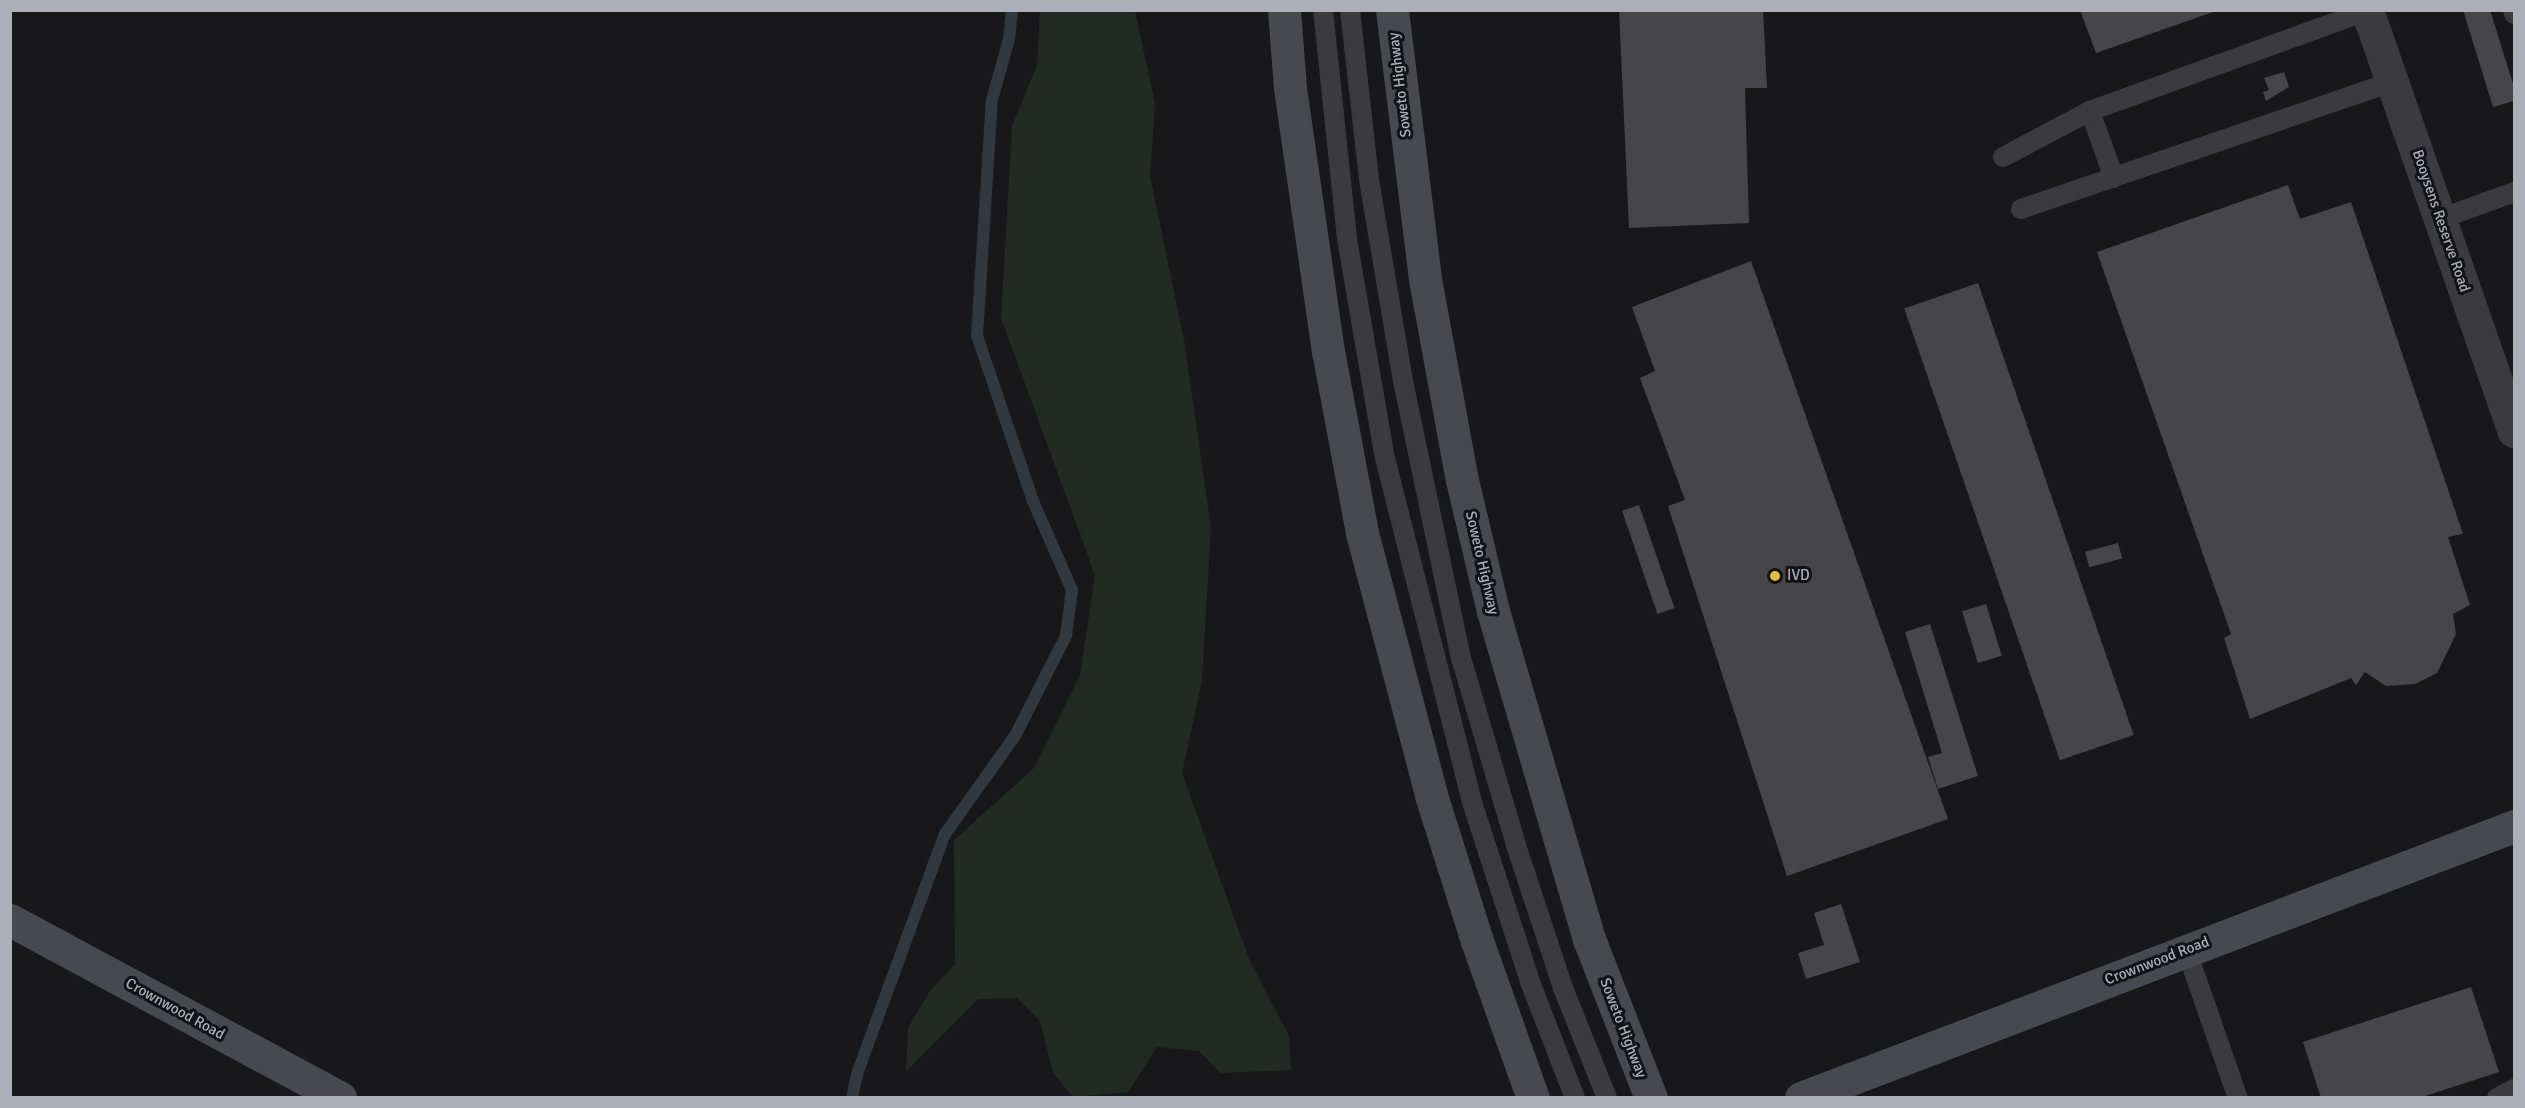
<!DOCTYPE html>
<style>
body{margin:0}
#map{position:relative;width:2525px;height:1108px;overflow:hidden;background:#18181a;font-family:Signika,sans-serif}
div>[style]{position:absolute}
.green>*{inset:0;background:#232a24}
.stream>*{height:12px;margin:-6px;padding:0 6px;transform-origin:6px;border-radius:6px;background:#31383f}
.building>*{inset:0;background:#46454a;transform-origin:0 0}
.service>*{height:20px;margin:-10px;padding:0 10px;transform-origin:10px;border-radius:10px;background:#3a3a3f}
.minor>*{height:33px;margin:-16.5px;padding:0 16.5px;transform-origin:16.5px;border-radius:16.5px;background:#3a3a3f}
.secondary>*{height:33px;margin:-16.5px;padding:0 16.5px;transform-origin:16.5px;border-radius:16.5px;background:#48494f}
.dots>*{width:16px;height:16px;translate:-50% -50%;box-sizing:border-box;border:3px solid #131315;border-radius:50%}
span{translate:-50% -50%;white-space:nowrap;text-align:center;line-height:1.15;-webkit-text-stroke:6px #131315;paint-order:stroke}
.street-label{font-size:15px;color:#acafb9}
.poi-label{font-size:15px;color:#acafb9}
.left{translate:0 -50%;text-align:left}
.frame{position:absolute;inset:0;border:12px solid #acafb9;pointer-events:none}
</style>
<div id="map">
<div class="green">
<i style="clip-path:polygon(1040px 11px,1135px 11px,1155px 104px,1150px 176px,1184px 340px,1211px 527px,1202px 681px,1182px 773px,1249px 959px,1289px 1036px,1291px 1070px,1220px 1073px,1199px 1051px,1157px 1047px,1128px 1092px,1073px 1097px,1053px 1073px,1040px 1021px,1017px 998px,978px 999px,906px 1072px,908px 1028px,930px 991px,955px 964px,954px 840px,1034px 768px,1080px 675px,1095px 575px,1001px 318px,1012px 126px,1037px 65px)"></i>
</div>
<div class="stream">
<i style="left:852px;top:1098px;width:25px;rotate:-78deg"></i>
<i style="left:857px;top:1074px;width:256px;rotate:-69.9deg"></i>
<i style="left:945px;top:834px;width:120px;rotate:-54.5deg"></i>
<i style="left:1015px;top:736px;width:112px;rotate:-63deg"></i>
<i style="left:1066px;top:636px;width:46px;rotate:-82.6deg"></i>
<i style="left:1072px;top:590px;width:97px;rotate:-113.7deg"></i>
<i style="left:1033px;top:501px;width:174px;rotate:-108.7deg"></i>
<i style="left:977px;top:336px;width:236px;rotate:-86.4deg"></i>
<i style="left:992px;top:100px;width:63px;rotate:-74.4deg"></i>
<i style="left:1009px;top:39px;width:29px;rotate:-84deg"></i>
</div>
<div class="building">
<i style="clip-path:polygon(1619px 10px,1763px 10px,1767px 88px,1745px 88px,1749px 223px,1629px 228px)"></i>
<i style="clip-path:polygon(2080px 10px,2216px 10px,2216px 11px,2096px 53px)"></i>
<i style="clip-path:polygon(2463px 10px,2490px 10px,2514px 87px,2514px 101px,2493px 107px)"></i>
<i style="clip-path:polygon(2284px 72px,2289px 87px,2266px 101px,2263px 92px,2269px 90px,2264px 78px)"></i>
<i style="clip-path:polygon(2288px 185px,2300px 219px,2351px 202px,2463px 534px,2448px 537px,2470px 605px,2453px 614px,2456px 634px,2437px 673px,2415px 684px,2386px 686px,2365px 672px,2356px 685px,2351px 678px,2250px 719px,2224px 638px,2231px 634px,2097px 252px)"></i>
<i style="clip-path:polygon(1751px 261px,1948px 819px,1787px 876px,1668px 506px,1685px 500px,1640px 378px,1655px 371px,1632px 307px)"></i>
<i style="left:1978px;top:283px;width:478px;height:78px;rotate:71deg"></i>
<i style="left:1639px;top:505px;width:109px;height:18px;rotate:71deg"></i>
<i style="left:2118px;top:543px;width:16px;height:34px;rotate:75deg"></i>
<i style="left:1986px;top:604px;width:54px;height:25px;rotate:73deg"></i>
<i style="clip-path:polygon(1930px 624px,1978px 776px,1938px 789px,1928px 757px,1942px 753px,1905px 632px)"></i>
<i style="clip-path:polygon(1841px 904px,1860px 962px,1806px 979px,1798px 953px,1824px 945px,1814px 913px)"></i>
<i style="clip-path:polygon(2471px 987px,2499px 1072px,2419px 1098px,2321px 1098px,2303px 1042px)"></i>
</div>
<div class="service">
<i style="left:1323px;top:10px;width:230px;rotate:84deg"></i>
<i style="left:1347px;top:239px;width:222px;rotate:80.2deg"></i>
<i style="left:1385px;top:458px;width:355px;rotate:75.8deg"></i>
<i style="left:1472px;top:802px;width:189px;rotate:72.1deg"></i>
<i style="left:1530px;top:982px;width:124px;rotate:68.8deg"></i>
<i style="left:1350px;top:10px;width:171px;rotate:83.6deg"></i>
<i style="left:1369px;top:180px;width:204px;rotate:80.4deg"></i>
<i style="left:1403px;top:381px;width:283px;rotate:78.2deg"></i>
<i style="left:1461px;top:658px;width:195px;rotate:73.6deg"></i>
<i style="left:1516px;top:845px;width:151px;rotate:71.8deg"></i>
<i style="left:1563px;top:988px;width:118px;rotate:68.2deg"></i>
<i style="left:2513px;top:10px;width:4px;rotate:76deg"></i>
<i style="left:2090px;top:111px;width:71px;rotate:70.3deg"></i>
<i style="left:2003px;top:157px;width:98px;rotate:-27.9deg"></i>
<i style="left:2090px;top:111px;width:294px;rotate:-19.9deg"></i>
<i style="left:2021px;top:209px;width:392px;rotate:-18.9deg"></i>
<i style="left:2440px;top:219px;width:79px;rotate:-20deg"></i>
<i style="left:2186px;top:949px;width:158px;rotate:70.8deg"></i>
<i style="left:2497px;top:1098px;width:19px;rotate:-28deg"></i>
</div>
<div class="minor">
<i style="left:2367px;top:10px;width:446px;rotate:70.8deg"></i>
</div>
<div class="secondary">
<i style="left:1284px;top:10px;width:78px;rotate:85.6deg"></i>
<i style="left:1290px;top:88px;width:266px;rotate:81.8deg"></i>
<i style="left:1328px;top:351px;width:185px;rotate:79.4deg"></i>
<i style="left:1362px;top:533px;width:271px;rotate:75.2deg"></i>
<i style="left:1431px;top:795px;width:153px;rotate:72.5deg"></i>
<i style="left:1477px;top:941px;width:167px;rotate:70.4deg"></i>
<i style="left:1392px;top:10px;width:271px;rotate:83deg"></i>
<i style="left:1425px;top:279px;width:204px;rotate:79.6deg"></i>
<i style="left:1462px;top:480px;width:135px;rotate:76.7deg"></i>
<i style="left:1493px;top:611px;width:342px;rotate:73.7deg"></i>
<i style="left:1589px;top:939px;width:171px;rotate:68.7deg"></i>
<i style="left:10px;top:920px;width:375px;rotate:28.3deg"></i>
<i style="left:1801px;top:1098px;width:763px;rotate:-20.88deg"></i>
</div>
<div class="dots">
<i style="left:1775px;top:576px;background:#e6bb45"></i>
</div>
<div class="street-label">
<span style="left:1400px;top:85px;rotate:-97deg">Soweto Highway</span>
<span style="left:2441px;top:221px;rotate:71deg">Booysens Reserve Road</span>
<span style="left:1482px;top:563px;rotate:77deg">Soweto Highway</span>
<span style="left:2157px;top:961px;rotate:-21deg">Crownwood Road</span>
<span style="left:175px;top:1009px;rotate:29deg">Crownwood Road</span>
<span style="left:1623px;top:1028px;rotate:69deg">Soweto Highway</span>
</div>
<div class="poi-label">
<span class="left" style="left:1787px;top:576px">IVD</span>
</div>
<div class="frame"></div>
</div>
